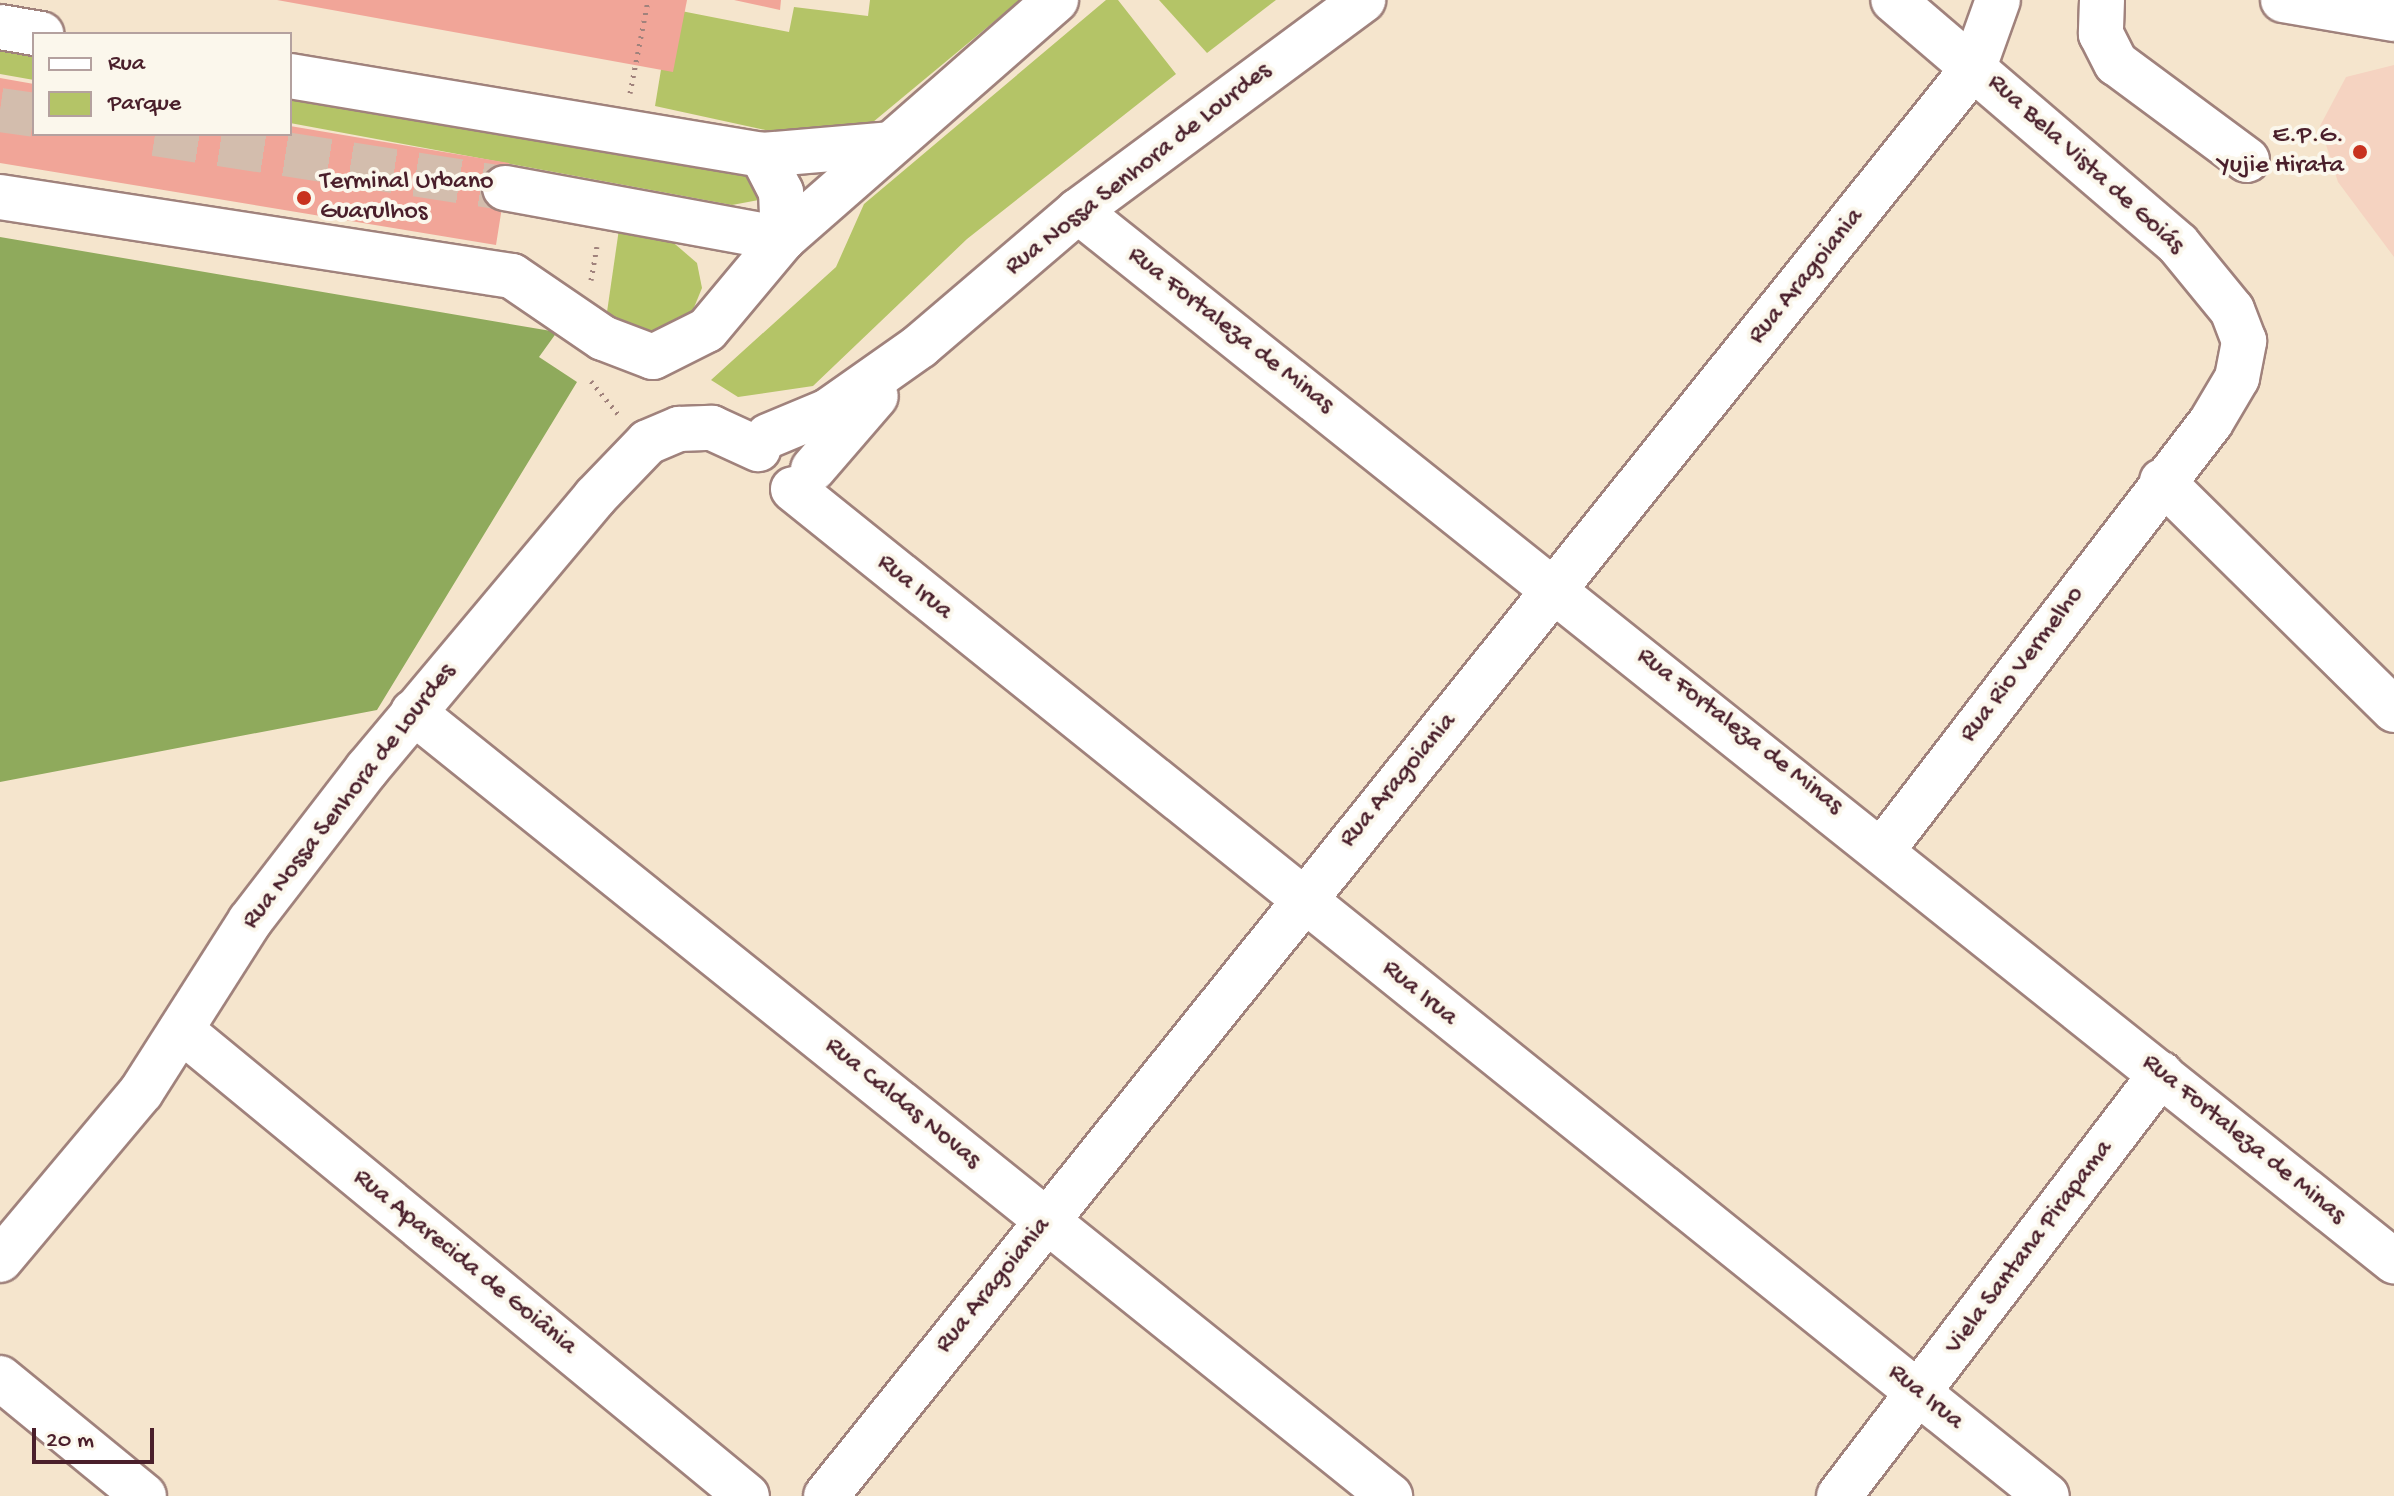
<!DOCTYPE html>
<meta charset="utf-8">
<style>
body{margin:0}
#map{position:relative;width:2394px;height:1496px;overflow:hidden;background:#f5e5cd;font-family:"Gochi Hand",sans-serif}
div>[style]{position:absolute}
.built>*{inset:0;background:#f5d3c1}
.green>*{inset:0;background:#b4c467}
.forest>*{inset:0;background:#8faa5c}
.building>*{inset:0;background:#f1a598}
.minor-tunnel>*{height:44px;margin-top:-22px;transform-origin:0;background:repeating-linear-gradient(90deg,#d3bdad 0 44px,transparent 0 66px)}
.path>*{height:5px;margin-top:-2.5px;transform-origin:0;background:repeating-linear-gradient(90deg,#a0827c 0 2px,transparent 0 8px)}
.roads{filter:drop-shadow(2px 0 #a0827c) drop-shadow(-2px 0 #a0827c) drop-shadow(0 2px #a0827c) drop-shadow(0 -2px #a0827c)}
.minor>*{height:44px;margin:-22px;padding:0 22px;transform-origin:22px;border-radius:22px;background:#fff}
.dots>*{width:22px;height:22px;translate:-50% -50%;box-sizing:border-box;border:4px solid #fbf7ec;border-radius:50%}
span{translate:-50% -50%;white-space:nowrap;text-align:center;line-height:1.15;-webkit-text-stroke:8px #fbf7ec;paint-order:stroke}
.poi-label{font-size:26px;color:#4a1f2b}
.right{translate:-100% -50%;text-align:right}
.left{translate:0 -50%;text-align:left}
.street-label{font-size:26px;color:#4a1f2b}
.legend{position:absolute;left:32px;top:32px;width:260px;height:104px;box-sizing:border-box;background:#fbf7ec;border:2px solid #b4a19f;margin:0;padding:10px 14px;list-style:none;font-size:24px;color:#4a1f2b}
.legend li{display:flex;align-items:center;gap:16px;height:40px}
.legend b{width:40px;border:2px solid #b4a19f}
.scale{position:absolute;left:32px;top:1428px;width:122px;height:36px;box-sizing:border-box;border:4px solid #4a1f2b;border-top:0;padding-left:10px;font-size:24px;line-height:28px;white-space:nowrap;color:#4a1f2b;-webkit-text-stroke:6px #fbf7ec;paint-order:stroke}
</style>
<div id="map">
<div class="built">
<i style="clip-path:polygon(2394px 65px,2394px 257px,2338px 182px,2320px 126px,2346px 77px)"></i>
</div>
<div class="green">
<i style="clip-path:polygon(870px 0,1020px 0,867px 127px,811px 140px,655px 106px,671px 9px,789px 32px,794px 7px,868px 16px)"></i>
<i style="clip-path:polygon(1106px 0,1118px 0,1176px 74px,967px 239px,813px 386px,738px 397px,711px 380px,836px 267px,864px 204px)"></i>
<i style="clip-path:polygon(1159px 0,1276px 0,1207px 53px)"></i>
<i style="clip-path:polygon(0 41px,34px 46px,34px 80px,0 74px)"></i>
<i style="clip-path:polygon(290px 89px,746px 166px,770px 198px,732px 205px,290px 123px)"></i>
<i style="clip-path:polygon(619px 229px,668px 238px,697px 263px,702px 288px,688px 322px,651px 337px,606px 319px)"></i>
</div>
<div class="forest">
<i style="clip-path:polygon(0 237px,557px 332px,539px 357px,577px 382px,377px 710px,0 782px)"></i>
</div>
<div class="building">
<i style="clip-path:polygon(277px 0,687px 0,673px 72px)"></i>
<i style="clip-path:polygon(734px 0,781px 0,780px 10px)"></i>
<i style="clip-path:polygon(0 78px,34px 84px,34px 134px,290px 134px,290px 126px,509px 163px,496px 245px,0 163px)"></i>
</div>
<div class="minor-tunnel">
<i style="left:0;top:110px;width:34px;rotate:8deg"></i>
<i style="left:155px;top:134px;width:354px;rotate:8.8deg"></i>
</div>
<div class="path">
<i style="left:630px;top:93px;width:95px;rotate:-79deg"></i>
<i style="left:591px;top:280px;width:34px;rotate:-80deg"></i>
<i style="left:591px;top:381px;width:43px;rotate:50.7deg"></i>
</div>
<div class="roads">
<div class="minor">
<i style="left:2102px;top:0;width:34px;rotate:92deg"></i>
<i style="left:2101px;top:34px;width:33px;rotate:63deg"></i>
<i style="left:2116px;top:63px;width:163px;rotate:36.5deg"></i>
<i style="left:2283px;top:0;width:113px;rotate:9.7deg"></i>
<i style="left:0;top:27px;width:42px;rotate:9.7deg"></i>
<i style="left:290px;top:76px;width:479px;rotate:9.5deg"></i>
<i style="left:762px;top:155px;width:128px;rotate:-4.9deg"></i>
<i style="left:505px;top:188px;width:283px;rotate:10.4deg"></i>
<i style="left:783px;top:239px;width:363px;rotate:-41.2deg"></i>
<i style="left:0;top:197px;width:518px;rotate:8.77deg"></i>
<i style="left:512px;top:276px;width:110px;rotate:34.3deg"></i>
<i style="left:603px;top:338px;width:53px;rotate:20.8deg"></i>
<i style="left:653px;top:357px;width:60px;rotate:-26.6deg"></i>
<i style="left:707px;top:330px;width:119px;rotate:-50.1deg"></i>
<i style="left:783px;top:239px;width:47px;rotate:-92.4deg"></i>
<i style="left:781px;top:192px;width:42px;rotate:-117.2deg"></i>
<i style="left:1078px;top:211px;width:1684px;rotate:38.59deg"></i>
<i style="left:768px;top:436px;width:65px;rotate:-22.6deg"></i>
<i style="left:828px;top:411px;width:113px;rotate:-35.2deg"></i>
<i style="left:920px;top:346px;width:208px;rotate:-40.5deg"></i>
<i style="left:1078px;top:211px;width:355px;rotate:-36.5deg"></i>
<i style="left:813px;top:469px;width:96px;rotate:-49.2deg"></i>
<i style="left:2162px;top:481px;width:326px;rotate:44.6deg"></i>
<i style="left:793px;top:489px;width:1608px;rotate:38.77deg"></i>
<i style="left:413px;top:712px;width:1253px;rotate:38.75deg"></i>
<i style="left:1884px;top:848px;width:537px;rotate:-52.49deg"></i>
<i style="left:2211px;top:422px;width:51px;rotate:-59.4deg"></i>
<i style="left:2237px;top:378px;width:38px;rotate:-79deg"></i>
<i style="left:2244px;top:341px;width:33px;rotate:-111deg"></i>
<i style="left:2232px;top:310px;width:85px;rotate:-129.3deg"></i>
<i style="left:2178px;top:244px;width:375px;rotate:-139.4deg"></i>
<i style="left:181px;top:1030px;width:733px;rotate:39.47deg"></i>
<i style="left:0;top:1260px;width:219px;rotate:-50deg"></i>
<i style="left:141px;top:1092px;width:203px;rotate:-57.5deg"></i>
<i style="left:250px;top:921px;width:192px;rotate:-52.4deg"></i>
<i style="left:367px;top:769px;width:355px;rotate:-50deg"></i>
<i style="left:595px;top:497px;width:76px;rotate:-46.1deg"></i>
<i style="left:648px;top:442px;width:34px;rotate:-23deg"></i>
<i style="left:679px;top:429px;width:33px;rotate:-2deg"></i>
<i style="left:712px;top:428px;width:51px;rotate:24.5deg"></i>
<i style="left:0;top:1378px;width:186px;rotate:39.3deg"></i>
<i style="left:826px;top:1496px;width:1833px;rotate:-51.22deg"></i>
<i style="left:1974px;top:67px;width:71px;rotate:-70.3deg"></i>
<i style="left:1839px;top:1496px;width:531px;rotate:-52.66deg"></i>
</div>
</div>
<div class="dots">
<i style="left:2360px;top:152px;background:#c8321e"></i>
<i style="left:304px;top:198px;background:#c8321e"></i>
</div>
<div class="poi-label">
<span class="right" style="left:2344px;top:152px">E.P.G.<br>Yujie Hirata</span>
<span class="left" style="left:320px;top:198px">Terminal Urbano<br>Guarulhos</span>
</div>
<div class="street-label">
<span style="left:2085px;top:165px;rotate:42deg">Rua Bela Vista de Goiás</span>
<span style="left:1139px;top:170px;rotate:-38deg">Rua Nossa Senhora de Lourdes</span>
<span style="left:1807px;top:277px;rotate:-51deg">Rua Aragoiania</span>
<span style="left:1230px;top:331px;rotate:38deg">Rua Fortaleza de Minas</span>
<span style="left:914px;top:588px;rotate:39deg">Rua Irua</span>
<span style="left:2023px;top:665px;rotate:-53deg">Rua Rio Vermelho</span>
<span style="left:1739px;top:732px;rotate:38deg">Rua Fortaleza de Minas</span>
<span style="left:1399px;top:781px;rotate:-50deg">Rua Aragoiania</span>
<span style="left:350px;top:797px;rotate:-52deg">Rua Nossa Senhora de Lourdes</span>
<span style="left:1419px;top:994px;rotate:39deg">Rua Irua</span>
<span style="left:902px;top:1104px;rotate:39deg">Rua Caldas Novas</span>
<span style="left:2243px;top:1140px;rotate:39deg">Rua Fortaleza de Minas</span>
<span style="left:2030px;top:1248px;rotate:-53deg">Viela Santana Pirapama</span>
<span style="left:464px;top:1263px;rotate:39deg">Rua Aparecida de Goiânia</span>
<span style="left:994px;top:1286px;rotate:-51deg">Rua Aragoiania</span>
<span style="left:1925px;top:1398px;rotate:39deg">Rua Irua</span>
</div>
<ul class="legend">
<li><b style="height:10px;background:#fff"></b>Rua</li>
<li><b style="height:22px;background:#b4c467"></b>Parque</li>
</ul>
<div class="scale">20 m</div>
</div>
